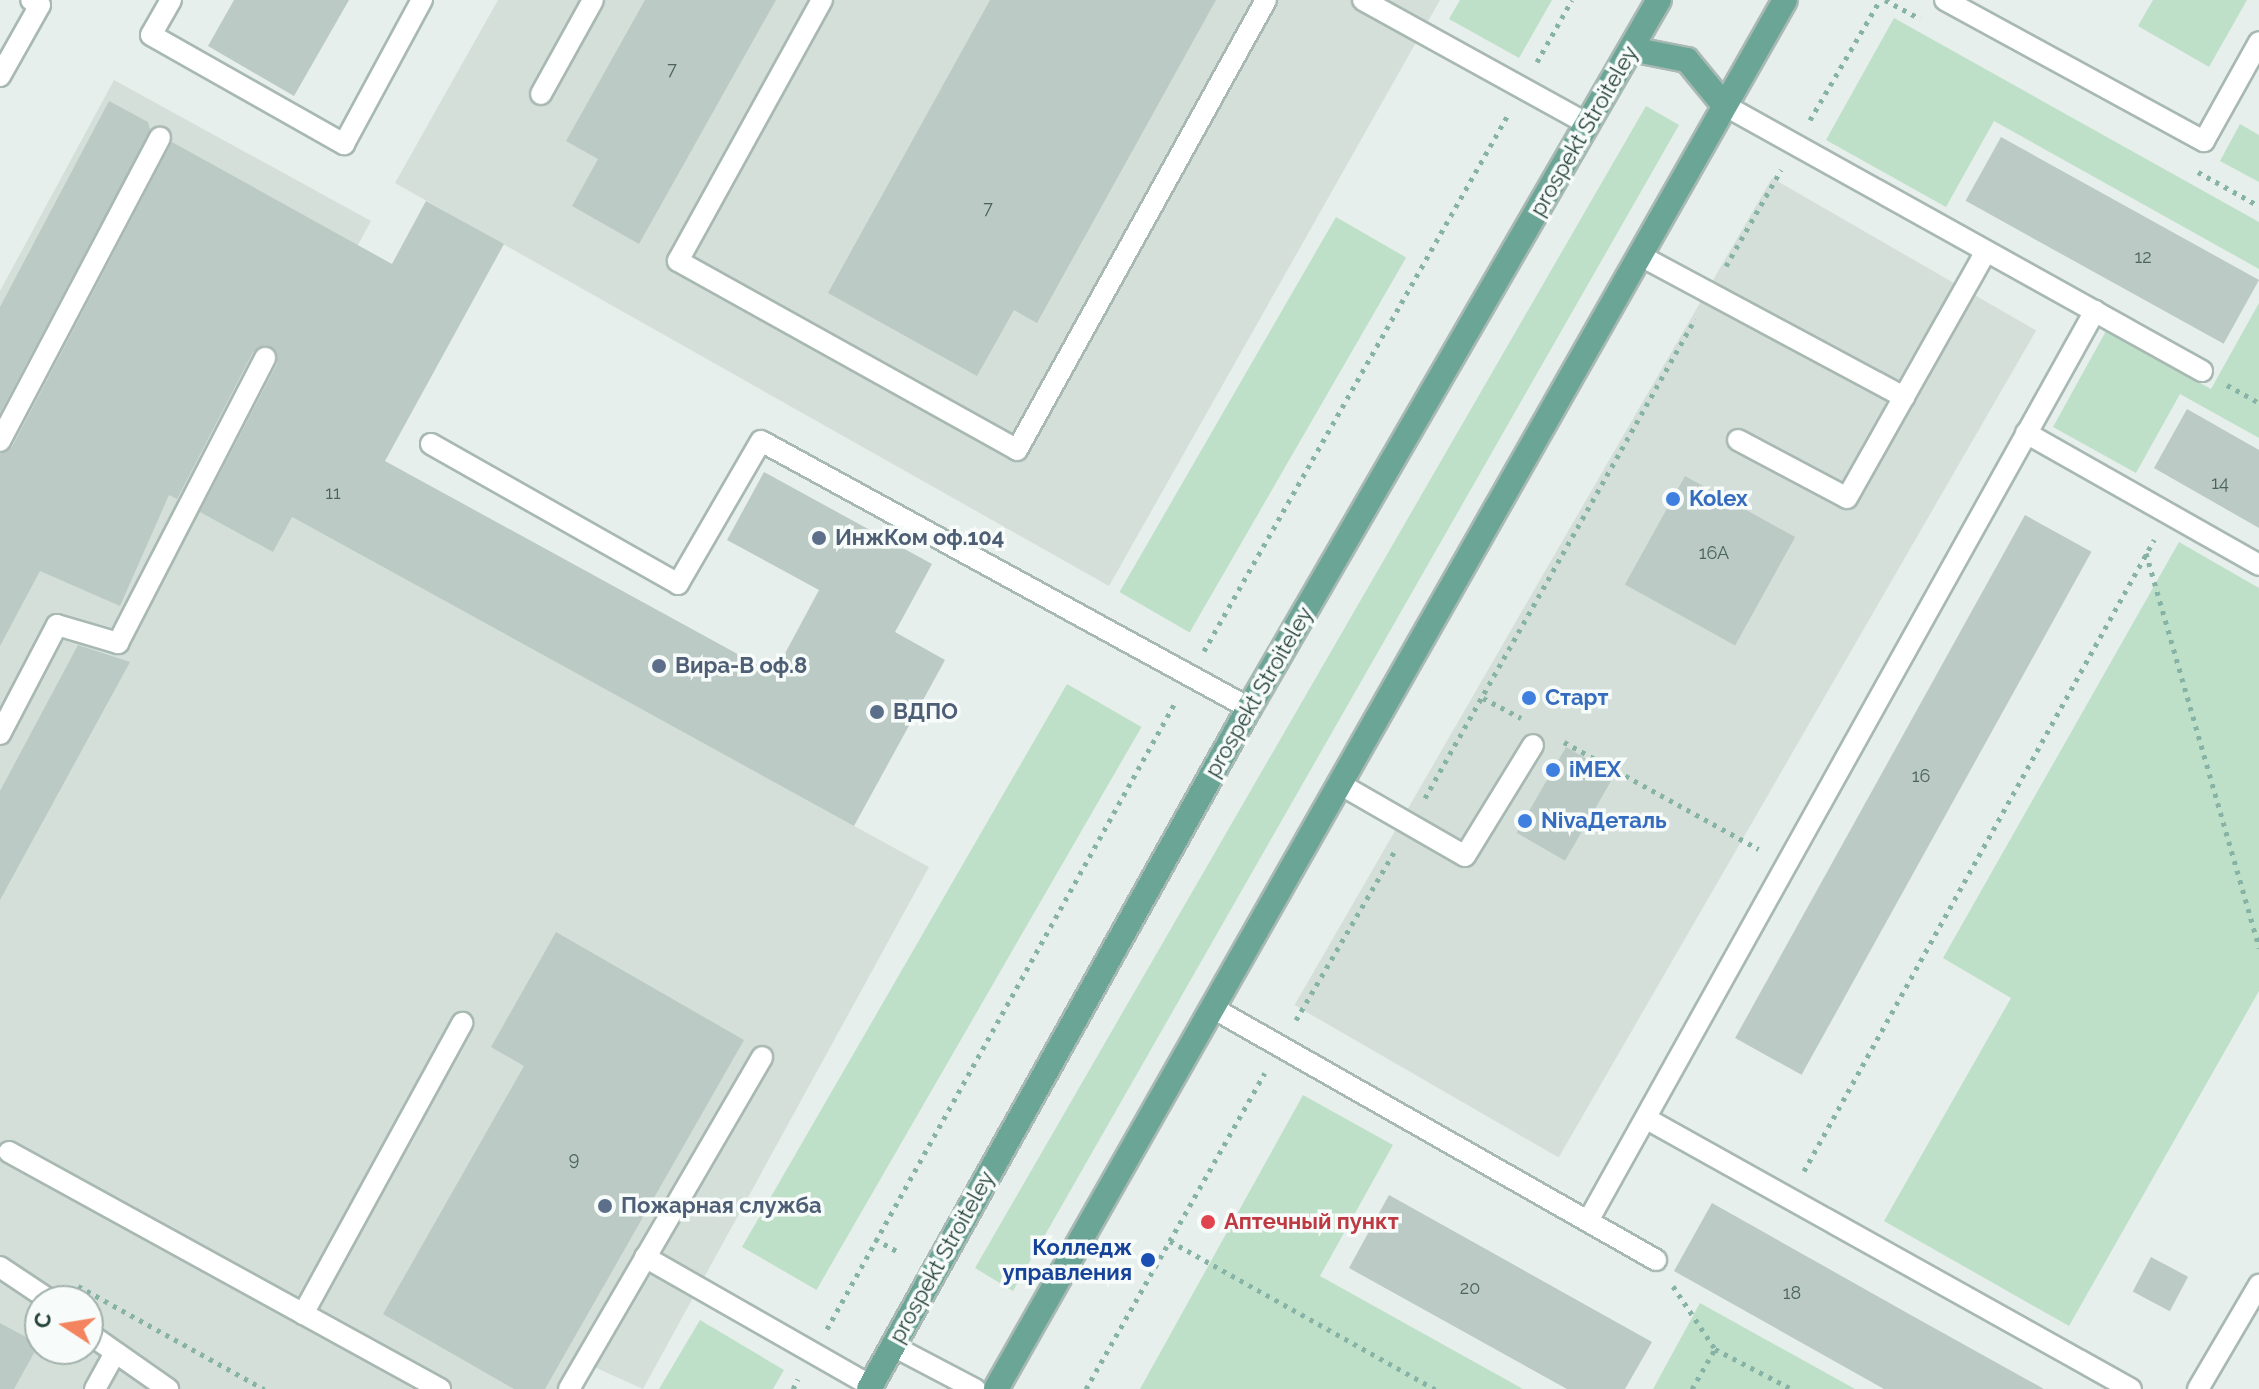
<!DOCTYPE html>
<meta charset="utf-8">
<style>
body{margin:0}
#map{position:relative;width:2259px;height:1389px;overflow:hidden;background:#e6efeb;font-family:Raleway,sans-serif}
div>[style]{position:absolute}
.built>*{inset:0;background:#d4dfda;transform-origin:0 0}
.green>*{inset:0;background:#bfe0c8;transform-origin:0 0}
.building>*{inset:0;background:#bbcac4;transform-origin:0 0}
.path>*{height:5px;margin-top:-2.5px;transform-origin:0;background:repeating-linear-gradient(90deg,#86b3a5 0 4px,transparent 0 10px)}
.roads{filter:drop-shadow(2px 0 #a8b8b2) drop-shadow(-2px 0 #a8b8b2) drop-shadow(0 2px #a8b8b2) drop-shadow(0 -2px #a8b8b2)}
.service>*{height:20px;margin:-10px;padding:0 10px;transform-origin:10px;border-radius:10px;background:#fff}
.primary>*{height:24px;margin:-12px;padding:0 12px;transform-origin:12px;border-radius:12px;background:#6aa596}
.dots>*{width:22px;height:22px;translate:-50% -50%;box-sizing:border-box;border:4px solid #f7fbf9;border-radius:50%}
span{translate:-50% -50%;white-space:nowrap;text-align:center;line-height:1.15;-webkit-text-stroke:7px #f7fbf9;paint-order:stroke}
.number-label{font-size:18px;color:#4a645c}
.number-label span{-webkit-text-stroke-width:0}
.street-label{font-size:22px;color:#24423a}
.shop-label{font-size:22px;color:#366cbe;font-weight:700}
.left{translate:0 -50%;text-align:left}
.service-label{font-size:22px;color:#4e5e75;font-weight:700}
.health-label{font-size:22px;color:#be3a42;font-weight:700}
.transit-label{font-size:22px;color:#164399;font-weight:700}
.right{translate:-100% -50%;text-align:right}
.north{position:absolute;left:24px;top:1285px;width:80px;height:80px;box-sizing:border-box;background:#f7fbf9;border:2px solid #a3b1ad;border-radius:50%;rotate:282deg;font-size:22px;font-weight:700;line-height:32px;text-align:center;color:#24423a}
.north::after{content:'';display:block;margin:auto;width:28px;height:36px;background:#f4845f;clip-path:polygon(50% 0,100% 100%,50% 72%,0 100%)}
</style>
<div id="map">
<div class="built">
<i style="clip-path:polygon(498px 0,1440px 0,1109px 586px,395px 183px)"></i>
<i style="clip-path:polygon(evenodd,114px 80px,371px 221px,210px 516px,292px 517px,929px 867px,643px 1389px,592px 1366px,579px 1389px,0 1389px,0 291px,114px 80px,40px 1301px,88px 1301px,88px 1349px,40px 1349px,40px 1301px)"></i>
<i style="left:1772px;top:178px;width:305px;height:955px;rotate:30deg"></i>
</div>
<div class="green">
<i style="clip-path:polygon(1460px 0,1552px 0,1519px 58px,1449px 19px)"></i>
<i style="clip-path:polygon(2153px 0,2247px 0,2209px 67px,2138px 26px)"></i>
<i style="clip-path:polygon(1894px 18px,2259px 222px,2259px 269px,1994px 121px,1946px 207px,1826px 140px)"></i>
<i style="clip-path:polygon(1646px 106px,1679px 125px,1013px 1291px,975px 1268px)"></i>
<i style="clip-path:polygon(2240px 124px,2259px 135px,2259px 182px,2220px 161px)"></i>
<i style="left:1336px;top:217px;width:81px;height:433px;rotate:30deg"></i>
<i style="clip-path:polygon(2259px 303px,2259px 438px,2180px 394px,2136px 473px,2053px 427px,2106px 331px,2211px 389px)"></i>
<i style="clip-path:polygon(2179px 542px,2259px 588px,2259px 991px,2069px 1326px,1884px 1221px,2011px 998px,1943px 958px)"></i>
<i style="left:1067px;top:684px;width:86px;height:650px;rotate:30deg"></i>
<i style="clip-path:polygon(1303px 1095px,1393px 1145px,1320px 1276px,1523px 1389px,1140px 1389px)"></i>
<i style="clip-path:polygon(1700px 1303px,1855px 1389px,1653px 1389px)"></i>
<i style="clip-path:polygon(700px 1320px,784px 1370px,773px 1389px,659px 1389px)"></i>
</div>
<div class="building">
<i style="clip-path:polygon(234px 0,349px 0,294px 96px,208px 46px)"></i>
<i style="clip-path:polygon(645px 0,776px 0,639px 244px,572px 206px,598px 159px,566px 141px)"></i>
<i style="clip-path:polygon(990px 0,1216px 0,1037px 323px,1014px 310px,977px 376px,828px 293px)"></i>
<i style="clip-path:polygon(109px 101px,148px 122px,150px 130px,0 413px,0 307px)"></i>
<i style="left:2001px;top:137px;width:295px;height:73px;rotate:29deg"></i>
<i style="clip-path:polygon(172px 142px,392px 264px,426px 201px,504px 244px,385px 461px,774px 674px,819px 590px,727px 540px,764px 472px,932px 564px,895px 632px,945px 660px,854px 826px,292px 517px,273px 552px,200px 512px,277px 364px,276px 352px,265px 345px,253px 352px,177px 499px,169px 495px,120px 606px,40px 571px,0 646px,0 454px,12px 447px)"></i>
<i style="clip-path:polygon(2187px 409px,2259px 450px,2259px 528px,2154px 468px)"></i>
<i style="left:1685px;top:476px;width:126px;height:124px;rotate:29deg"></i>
<i style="left:2025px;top:515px;width:76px;height:598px;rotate:29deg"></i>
<i style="clip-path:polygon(78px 645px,130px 662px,0 900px,0 791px)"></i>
<i style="left:1566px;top:747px;width:56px;height:99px;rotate:30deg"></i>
<i style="clip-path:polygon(556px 932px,744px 1040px,545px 1389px,514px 1389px,383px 1314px,524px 1066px,491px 1047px)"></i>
<i style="clip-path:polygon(1389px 1195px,1652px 1342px,1625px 1389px,1567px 1389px,1349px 1268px)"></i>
<i style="clip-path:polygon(1712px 1203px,1909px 1314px,2044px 1389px,1884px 1389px,1674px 1271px)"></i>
<i style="left:2151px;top:1257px;width:42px;height:39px;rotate:28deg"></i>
<i style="clip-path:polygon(0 1323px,39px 1344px,14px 1389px,0 1389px)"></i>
</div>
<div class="path">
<i style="left:1885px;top:0;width:40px;rotate:28deg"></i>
<i style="left:1537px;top:62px;width:71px;rotate:-60.6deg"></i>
<i style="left:1810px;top:120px;width:139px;rotate:-59.7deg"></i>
<i style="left:2198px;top:172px;width:70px;rotate:29.1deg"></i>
<i style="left:1726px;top:266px;width:111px;rotate:-60.2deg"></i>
<i style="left:2227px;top:385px;width:37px;rotate:29deg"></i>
<i style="left:2146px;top:553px;width:411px;rotate:74deg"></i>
<i style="left:1204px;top:651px;width:618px;rotate:-60.45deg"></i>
<i style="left:1483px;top:698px;width:43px;rotate:27.8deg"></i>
<i style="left:1564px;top:742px;width:222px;rotate:28.8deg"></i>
<i style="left:1425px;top:798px;width:550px;rotate:-60.59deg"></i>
<i style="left:1296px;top:1020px;width:198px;rotate:-59.7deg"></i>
<i style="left:1804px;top:1171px;width:722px;rotate:-60.98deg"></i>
<i style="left:875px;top:1239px;width:29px;rotate:29deg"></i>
<i style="left:1170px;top:1241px;width:304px;rotate:29.2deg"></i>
<i style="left:78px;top:1286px;width:213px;rotate:29deg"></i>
<i style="left:1673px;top:1286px;width:76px;rotate:56.3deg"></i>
<i style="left:1715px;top:1349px;width:87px;rotate:27.5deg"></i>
<i style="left:827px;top:1329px;width:718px;rotate:-60.94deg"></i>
<i style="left:793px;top:1389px;width:11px;rotate:-63deg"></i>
<i style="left:1086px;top:1389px;width:363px;rotate:-60.5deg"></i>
<i style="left:1692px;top:1389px;width:46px;rotate:-60.1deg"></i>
</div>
<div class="roads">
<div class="service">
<i style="left:171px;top:0;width:40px;rotate:119.7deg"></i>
<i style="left:151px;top:35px;width:222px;rotate:29.5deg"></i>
<i style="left:344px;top:144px;width:164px;rotate:-61.6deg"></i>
<i style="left:822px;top:0;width:298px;rotate:118.9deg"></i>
<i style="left:678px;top:261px;width:388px;rotate:29.1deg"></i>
<i style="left:1017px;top:450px;width:514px;rotate:-61.04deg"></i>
<i style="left:1363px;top:0;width:258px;rotate:28.9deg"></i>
<i style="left:1945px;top:0;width:295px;rotate:28.6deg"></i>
<i style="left:2204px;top:141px;width:113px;rotate:-60.9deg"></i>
<i style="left:0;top:76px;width:81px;rotate:-60.6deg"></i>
<i style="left:40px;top:5px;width:10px;rotate:-151deg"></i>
<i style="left:541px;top:94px;width:107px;rotate:-61deg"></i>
<i style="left:1724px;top:105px;width:547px;rotate:29.1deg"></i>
<i style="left:1639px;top:255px;width:301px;rotate:28.2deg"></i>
<i style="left:2026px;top:433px;width:268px;rotate:29.5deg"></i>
<i style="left:1738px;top:440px;width:123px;rotate:28deg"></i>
<i style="left:1847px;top:498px;width:283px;rotate:-60.6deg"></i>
<i style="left:0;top:441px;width:343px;rotate:-62.2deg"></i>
<i style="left:431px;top:444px;width:284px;rotate:29.5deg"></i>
<i style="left:678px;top:584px;width:165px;rotate:-59.9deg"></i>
<i style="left:761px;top:441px;width:556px;rotate:28.68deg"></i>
<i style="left:0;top:734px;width:123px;rotate:-62.4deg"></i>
<i style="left:57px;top:625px;width:64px;rotate:16.4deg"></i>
<i style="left:118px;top:643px;width:321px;rotate:-62.7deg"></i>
<i style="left:1338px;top:783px;width:146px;rotate:29.9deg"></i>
<i style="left:1465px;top:856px;width:130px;rotate:-58.5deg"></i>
<i style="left:1211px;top:1007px;width:512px;rotate:29.62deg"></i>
<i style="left:1647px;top:1119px;width:554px;rotate:29.16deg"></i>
<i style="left:9px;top:1152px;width:492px;rotate:28.8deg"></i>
<i style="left:1588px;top:1221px;width:1042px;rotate:-60.88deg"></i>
<i style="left:645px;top:1257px;width:260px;rotate:29.7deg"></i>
<i style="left:0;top:1267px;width:61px;rotate:33.7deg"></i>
<i style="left:303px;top:1314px;width:332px;rotate:-61.3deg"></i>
<i style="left:88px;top:1333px;width:98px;rotate:35deg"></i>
<i style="left:893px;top:1346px;width:93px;rotate:27.7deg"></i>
<i style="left:95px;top:1389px;width:37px;rotate:-61deg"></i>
<i style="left:569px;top:1389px;width:384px;rotate:-59.8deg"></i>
<i style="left:2198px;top:1389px;width:121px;rotate:-59.6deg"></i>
</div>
<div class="primary">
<i style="left:1631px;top:49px;width:57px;rotate:11.1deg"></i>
<i style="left:1687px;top:60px;width:58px;rotate:50.6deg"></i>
<i style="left:869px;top:1389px;width:780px;rotate:-60.84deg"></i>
<i style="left:1249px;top:708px;width:818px;rotate:-59.93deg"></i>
<i style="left:996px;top:1389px;width:1597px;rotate:-60.4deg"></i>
</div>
</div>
<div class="dots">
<i style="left:1673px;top:499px;background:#3f7fe0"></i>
<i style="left:819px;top:538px;background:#5c6f8a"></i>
<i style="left:659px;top:666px;background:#5c6f8a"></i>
<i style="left:1529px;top:698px;background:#3f7fe0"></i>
<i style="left:877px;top:712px;background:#5c6f8a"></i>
<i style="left:1553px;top:770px;background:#3f7fe0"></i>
<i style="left:1525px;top:821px;background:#3f7fe0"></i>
<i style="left:605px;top:1206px;background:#5c6f8a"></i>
<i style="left:1208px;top:1222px;background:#e0444e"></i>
<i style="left:1148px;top:1260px;background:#1a4fb4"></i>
</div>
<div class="number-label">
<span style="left:672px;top:69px">7</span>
<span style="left:988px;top:208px">7</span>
<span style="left:2143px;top:257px">12</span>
<span style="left:2220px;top:483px">14</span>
<span style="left:333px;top:493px">11</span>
<span style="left:1714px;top:553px">16А</span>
<span style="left:1921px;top:776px">16</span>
<span style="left:574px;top:1159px">9</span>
<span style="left:1470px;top:1288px">20</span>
<span style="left:1792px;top:1293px">18</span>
</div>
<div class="street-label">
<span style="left:1584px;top:131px;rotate:-60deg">prospekt Stroiteley</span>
<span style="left:1259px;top:692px;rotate:-60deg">prospekt Stroiteley</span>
<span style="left:942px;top:1257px;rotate:-61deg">prospekt Stroiteley</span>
</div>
<div class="shop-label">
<span class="left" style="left:1689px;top:499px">Kolex</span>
<span class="left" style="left:1545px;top:698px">Старт</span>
<span class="left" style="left:1569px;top:770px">iMEX</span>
<span class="left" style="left:1541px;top:821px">NivaДеталь</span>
</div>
<div class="service-label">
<span class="left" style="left:835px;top:538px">ИнжКом оф.104</span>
<span class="left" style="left:675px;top:666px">Вира-В оф.8</span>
<span class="left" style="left:893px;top:712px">ВДПО</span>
<span class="left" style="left:621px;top:1206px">Пожарная служба</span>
</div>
<div class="health-label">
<span class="left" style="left:1224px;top:1222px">Аптечный пункт</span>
</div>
<div class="transit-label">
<span class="right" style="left:1132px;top:1260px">Колледж<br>управления</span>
</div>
<div class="north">С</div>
</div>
